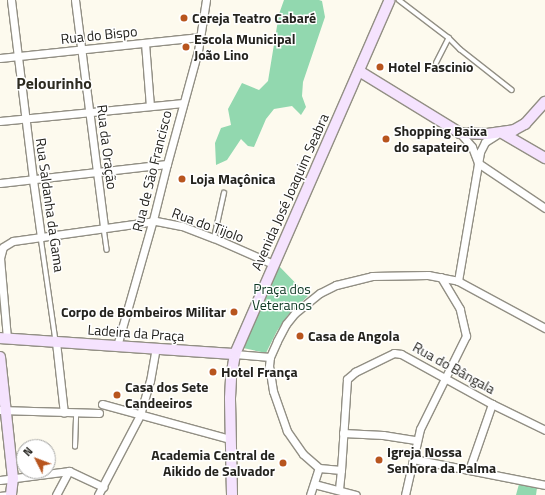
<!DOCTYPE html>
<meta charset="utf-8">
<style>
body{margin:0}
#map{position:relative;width:545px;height:495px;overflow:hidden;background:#fdfaee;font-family:"Titillium Web",sans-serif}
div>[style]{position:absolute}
.green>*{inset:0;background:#92d8af}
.roads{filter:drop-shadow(1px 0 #928f84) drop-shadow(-1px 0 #928f84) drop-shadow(0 1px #928f84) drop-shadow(0 -1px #928f84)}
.lane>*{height:3.5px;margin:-1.75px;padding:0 1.75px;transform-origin:1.75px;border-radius:1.75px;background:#fff}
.street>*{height:7px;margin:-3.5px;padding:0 3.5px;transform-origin:3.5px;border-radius:3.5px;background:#fff}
.secondary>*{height:10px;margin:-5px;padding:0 5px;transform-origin:5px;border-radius:5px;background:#f5e3fe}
.dots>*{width:11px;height:11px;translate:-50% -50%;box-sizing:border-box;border:2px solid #fff;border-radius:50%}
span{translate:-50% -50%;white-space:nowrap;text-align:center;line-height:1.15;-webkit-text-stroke:3px #fff;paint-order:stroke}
.poi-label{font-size:14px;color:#24231e;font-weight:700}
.left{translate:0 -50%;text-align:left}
.right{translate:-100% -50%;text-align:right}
.street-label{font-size:14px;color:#24231e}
.park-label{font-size:14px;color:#0e3823}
.quarter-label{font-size:16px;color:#2d2b21;font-weight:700}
.north{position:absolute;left:16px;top:439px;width:40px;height:40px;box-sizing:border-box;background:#fff;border:1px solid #a7a7a5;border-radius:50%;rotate:312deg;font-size:11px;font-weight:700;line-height:16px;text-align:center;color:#24231e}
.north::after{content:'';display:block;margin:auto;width:14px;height:18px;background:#b8551e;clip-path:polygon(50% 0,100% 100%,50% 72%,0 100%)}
</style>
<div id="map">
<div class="green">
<i style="clip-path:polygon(284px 0,319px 0,322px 1px,325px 17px,303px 82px,302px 96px,306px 107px,301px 115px,292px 106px,274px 109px,266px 119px,254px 147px,248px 146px,241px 139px,227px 160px,216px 165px,215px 143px,221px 128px,231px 125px,228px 109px,242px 83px,259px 90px,268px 81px,279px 14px)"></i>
<i style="clip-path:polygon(278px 265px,308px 296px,288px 315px,277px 331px,266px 353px,243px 348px)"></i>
<i style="clip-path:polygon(519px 484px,537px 488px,536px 495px,516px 495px)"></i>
</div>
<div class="roads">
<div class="lane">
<i style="left:399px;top:0;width:63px;rotate:37.2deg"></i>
<i style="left:449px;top:38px;width:16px;rotate:45deg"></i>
<i style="left:460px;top:49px;width:66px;rotate:38.3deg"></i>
<i style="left:436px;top:63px;width:28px;rotate:-63deg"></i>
<i style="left:104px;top:228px;width:22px;rotate:82deg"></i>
<i style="left:41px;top:237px;width:105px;rotate:81.8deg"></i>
<i style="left:214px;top:238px;width:46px;rotate:-77.5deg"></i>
<i style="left:75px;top:447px;width:34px;rotate:-88deg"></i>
<i style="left:0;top:495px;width:9px;rotate:-6deg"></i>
</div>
<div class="street">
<i style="left:11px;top:0;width:181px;rotate:83deg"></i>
<i style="left:33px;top:180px;width:58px;rotate:82deg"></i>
<i style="left:75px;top:0;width:229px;rotate:82.7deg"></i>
<i style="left:145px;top:43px;width:63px;rotate:85.5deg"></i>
<i style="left:0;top:58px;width:201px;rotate:-6deg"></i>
<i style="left:0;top:121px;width:184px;rotate:-5.6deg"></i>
<i style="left:460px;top:133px;width:18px;rotate:49deg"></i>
<i style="left:472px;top:147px;width:17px;rotate:69deg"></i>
<i style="left:478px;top:163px;width:81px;rotate:33.9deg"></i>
<i style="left:0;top:183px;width:168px;rotate:-6.5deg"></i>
<i style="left:458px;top:281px;width:131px;rotate:-80.3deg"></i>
<i style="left:480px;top:152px;width:11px;rotate:-63deg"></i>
<i style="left:485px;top:142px;width:13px;rotate:-32deg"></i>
<i style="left:7px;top:338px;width:80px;rotate:-95deg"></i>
<i style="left:0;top:258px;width:11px;rotate:-75deg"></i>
<i style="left:3px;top:247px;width:12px;rotate:-31deg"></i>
<i style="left:13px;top:241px;width:144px;rotate:-8deg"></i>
<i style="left:156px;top:221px;width:26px;rotate:11deg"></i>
<i style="left:182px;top:226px;width:34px;rotate:21deg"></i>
<i style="left:214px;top:238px;width:64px;rotate:23.8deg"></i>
<i style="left:56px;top:342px;width:71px;rotate:83.6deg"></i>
<i style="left:117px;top:346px;width:131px;rotate:-74.1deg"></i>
<i style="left:153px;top:220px;width:58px;rotate:-76deg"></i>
<i style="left:167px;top:164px;width:117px;rotate:-74.7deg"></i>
<i style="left:198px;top:51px;width:52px;rotate:-81.1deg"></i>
<i style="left:235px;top:354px;width:35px;rotate:5deg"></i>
<i style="left:102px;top:404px;width:133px;rotate:15.3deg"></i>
<i style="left:0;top:410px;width:99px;rotate:1.7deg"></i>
<i style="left:343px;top:433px;width:40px;rotate:2.9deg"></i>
<i style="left:383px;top:435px;width:33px;rotate:9deg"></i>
<i style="left:413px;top:459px;width:135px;rotate:11.1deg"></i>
<i style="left:319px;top:468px;width:21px;rotate:-139deg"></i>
<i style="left:303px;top:454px;width:28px;rotate:-125deg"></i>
<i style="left:287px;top:431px;width:42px;rotate:-109.3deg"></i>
<i style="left:273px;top:391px;width:25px;rotate:-99deg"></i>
<i style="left:269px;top:366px;width:9px;rotate:-84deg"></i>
<i style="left:270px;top:357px;width:17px;rotate:-66deg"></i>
<i style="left:277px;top:341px;width:19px;rotate:-62deg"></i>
<i style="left:286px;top:324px;width:14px;rotate:-51deg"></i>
<i style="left:295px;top:313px;width:32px;rotate:-39deg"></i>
<i style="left:320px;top:293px;width:18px;rotate:-27deg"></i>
<i style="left:336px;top:285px;width:37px;rotate:-14deg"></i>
<i style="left:372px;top:276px;width:56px;rotate:-1deg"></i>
<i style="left:428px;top:275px;width:31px;rotate:11deg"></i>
<i style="left:458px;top:281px;width:99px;rotate:28.4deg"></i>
<i style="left:319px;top:468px;width:22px;rotate:5deg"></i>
<i style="left:341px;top:470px;width:20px;rotate:96deg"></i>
<i style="left:341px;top:470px;width:91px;rotate:-86.2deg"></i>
<i style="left:347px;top:379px;width:11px;rotate:-41deg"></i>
<i style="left:355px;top:372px;width:43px;rotate:-26deg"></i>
<i style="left:394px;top:353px;width:7px;rotate:8deg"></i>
<i style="left:401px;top:354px;width:104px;rotate:28.8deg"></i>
<i style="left:492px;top:404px;width:59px;rotate:26.1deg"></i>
<i style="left:469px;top:470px;width:70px;rotate:-70.8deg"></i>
<i style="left:0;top:480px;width:70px;rotate:-7.4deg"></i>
<i style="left:69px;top:471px;width:38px;rotate:25deg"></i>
<i style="left:314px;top:484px;width:43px;rotate:14.7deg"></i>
<i style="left:56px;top:495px;width:27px;rotate:-62deg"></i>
<i style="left:98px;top:495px;width:90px;rotate:-62.3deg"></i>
<i style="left:140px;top:415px;width:35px;rotate:-74deg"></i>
<i style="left:150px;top:381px;width:34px;rotate:-80deg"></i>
<i style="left:310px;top:495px;width:28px;rotate:-72deg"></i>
<i style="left:405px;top:495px;width:68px;rotate:-77.2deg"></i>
<i style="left:420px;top:429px;width:104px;rotate:-63.7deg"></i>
<i style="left:466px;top:336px;width:28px;rotate:-103deg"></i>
<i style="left:460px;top:309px;width:37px;rotate:-121deg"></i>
</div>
<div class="secondary">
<i style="left:359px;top:71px;width:119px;rotate:31.5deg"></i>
<i style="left:460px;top:133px;width:27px;rotate:2deg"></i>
<i style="left:487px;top:134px;width:27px;rotate:-8deg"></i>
<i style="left:514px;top:130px;width:13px;rotate:-29deg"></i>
<i style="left:525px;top:124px;width:30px;rotate:-48deg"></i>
<i style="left:502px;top:133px;width:50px;rotate:30.2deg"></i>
<i style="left:0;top:338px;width:236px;rotate:3.9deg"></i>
<i style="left:0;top:357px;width:122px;rotate:83.9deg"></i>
<i style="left:13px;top:478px;width:17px;rotate:97deg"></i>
<i style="left:232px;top:495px;width:97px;rotate:-91.2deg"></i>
<i style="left:230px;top:398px;width:21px;rotate:-87deg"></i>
<i style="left:231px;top:377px;width:23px;rotate:-80deg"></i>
<i style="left:235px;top:354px;width:386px;rotate:-66.4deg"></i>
</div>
</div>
<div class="dots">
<i style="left:184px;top:18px;background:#b8551e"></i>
<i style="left:186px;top:47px;background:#b8551e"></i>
<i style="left:380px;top:67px;background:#b8551e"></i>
<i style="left:386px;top:139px;background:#b8551e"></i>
<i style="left:182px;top:179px;background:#b8551e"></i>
<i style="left:234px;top:312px;background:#b8551e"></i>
<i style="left:300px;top:336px;background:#b8551e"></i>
<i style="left:213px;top:372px;background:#b8551e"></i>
<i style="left:117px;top:395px;background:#b8551e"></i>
<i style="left:379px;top:460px;background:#b8551e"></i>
<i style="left:283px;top:463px;background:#b8551e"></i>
</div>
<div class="poi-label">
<span class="left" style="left:192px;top:18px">Cereja Teatro Cabaré</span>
<span class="left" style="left:194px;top:47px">Escola Municipal<br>João Lino</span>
<span class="left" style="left:388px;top:67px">Hotel Fascinio</span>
<span class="left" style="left:394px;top:139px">Shopping Baixa<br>do sapateiro</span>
<span class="left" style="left:190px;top:179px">Loja Maçônica</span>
<span class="right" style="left:226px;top:312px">Corpo de Bombeiros Militar</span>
<span class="left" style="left:308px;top:336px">Casa de Angola</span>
<span class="left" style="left:221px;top:372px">Hotel França</span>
<span class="left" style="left:125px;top:395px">Casa dos Sete<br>Candeeiros</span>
<span class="left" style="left:387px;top:460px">Igreja Nossa<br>Senhora da Palma</span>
<span class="right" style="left:275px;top:463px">Academia Central de<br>Aikido de Salvador</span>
</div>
<div class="street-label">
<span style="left:99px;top:35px;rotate:-6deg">Rua do Bispo</span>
<span style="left:107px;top:147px;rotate:83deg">Rua da Oração</span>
<span style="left:152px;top:171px;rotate:-76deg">Rua de São Francisco</span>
<span style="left:290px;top:192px;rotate:-66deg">Avenida José Joaquim Seabra</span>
<span style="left:50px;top:205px;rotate:82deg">Rua Saldanha da Gama</span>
<span style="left:208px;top:225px;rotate:20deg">Rua do Tijolo</span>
<span style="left:136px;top:333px;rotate:4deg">Ladeira da Praça</span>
<span style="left:454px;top:368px;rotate:29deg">Rua do Bângala</span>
</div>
<div class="park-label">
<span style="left:282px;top:297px">Praça dos<br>Veteranos</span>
</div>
<div class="quarter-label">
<span style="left:54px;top:83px">Pelourinho</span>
</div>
<div class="north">N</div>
</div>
